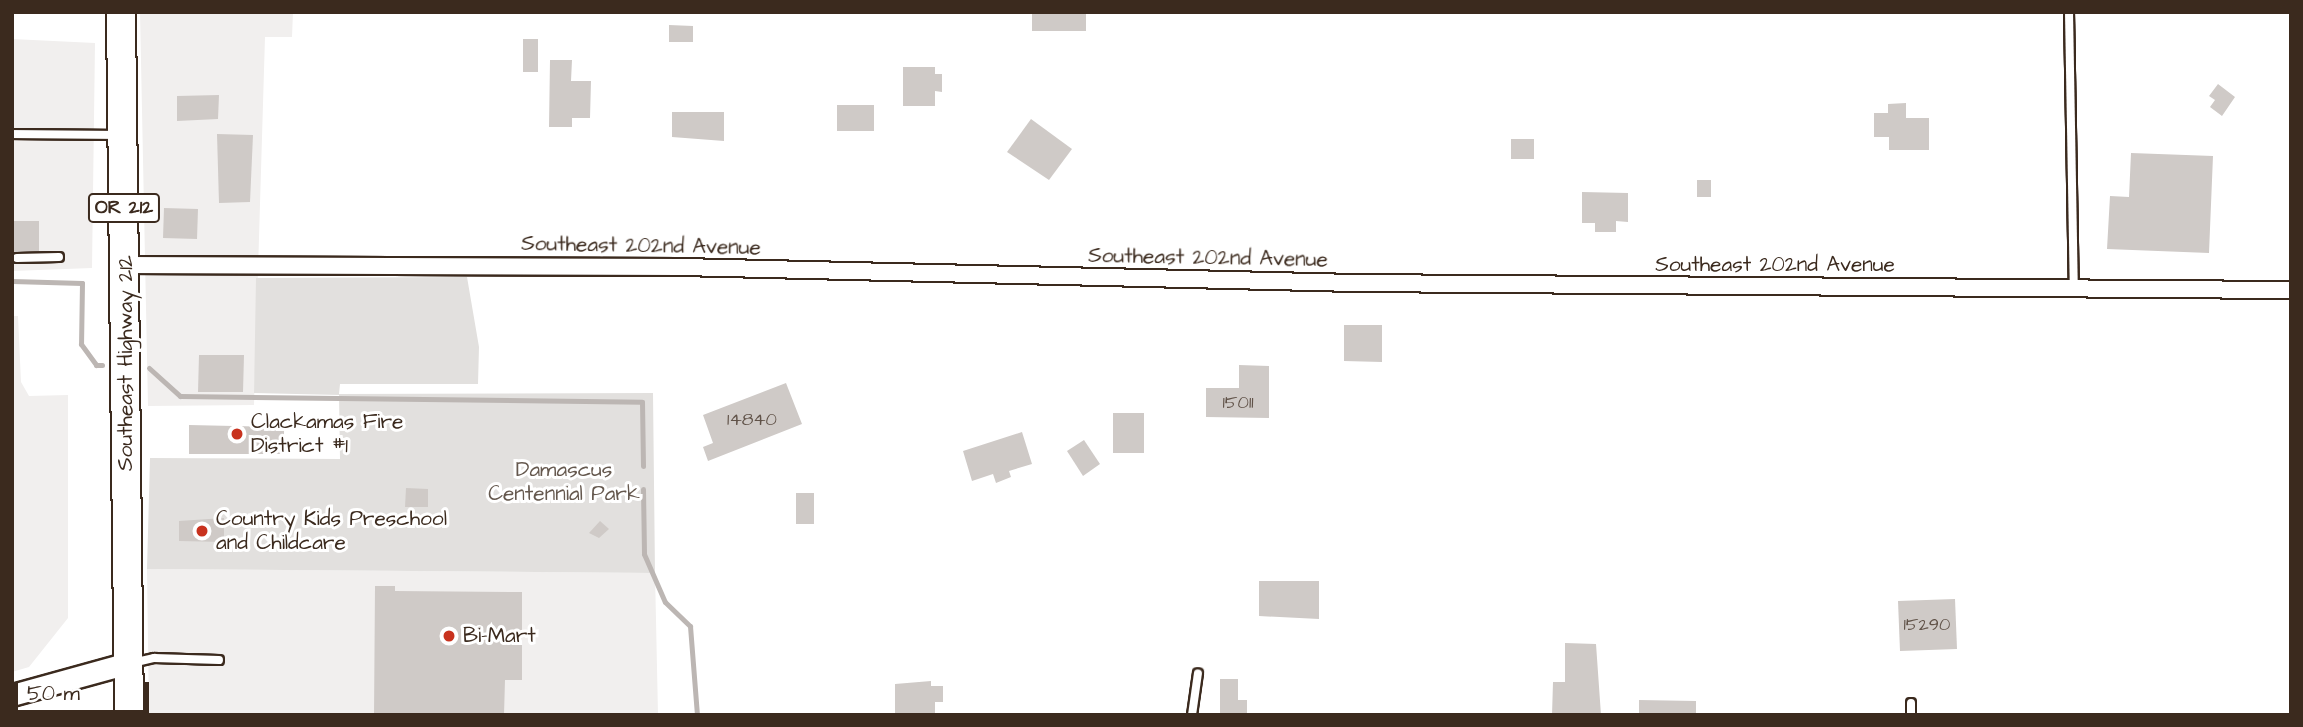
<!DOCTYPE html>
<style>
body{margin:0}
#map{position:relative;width:2303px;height:727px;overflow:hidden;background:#fff;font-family:"Architects Daughter",sans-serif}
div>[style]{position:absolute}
.built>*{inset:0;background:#f1efee}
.green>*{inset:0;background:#e2e0de}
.stream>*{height:5px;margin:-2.5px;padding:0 2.5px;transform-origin:2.5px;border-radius:2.5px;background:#bcb6b3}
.building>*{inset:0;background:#cfcac7}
.roads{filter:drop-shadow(2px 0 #3b2a1e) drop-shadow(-2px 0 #3b2a1e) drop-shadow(0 2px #3b2a1e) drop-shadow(0 -2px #3b2a1e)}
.lane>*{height:8px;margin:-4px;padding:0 4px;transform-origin:4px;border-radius:4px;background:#fff}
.street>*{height:16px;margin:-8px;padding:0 8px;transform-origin:8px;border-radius:8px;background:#fff}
.secondary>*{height:21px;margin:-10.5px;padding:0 10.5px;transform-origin:10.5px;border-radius:10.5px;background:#fff}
.highway>*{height:28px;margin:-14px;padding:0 14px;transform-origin:14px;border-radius:14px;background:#fff}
.dots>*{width:19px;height:19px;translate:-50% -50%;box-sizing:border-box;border:4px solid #fff;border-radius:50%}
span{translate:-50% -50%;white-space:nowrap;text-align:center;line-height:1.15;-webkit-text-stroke:6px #fff;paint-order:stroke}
.number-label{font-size:18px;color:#605248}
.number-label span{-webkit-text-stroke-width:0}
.shield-label span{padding:2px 5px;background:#fff;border:2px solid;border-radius:5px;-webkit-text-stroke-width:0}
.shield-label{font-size:19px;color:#3b2a1e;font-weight:700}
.street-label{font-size:21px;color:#3b2a1e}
.poi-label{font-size:21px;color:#3b2a1e}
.left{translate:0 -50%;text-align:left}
.park-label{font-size:21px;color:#65584e}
.frame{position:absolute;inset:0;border:14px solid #3b2a1e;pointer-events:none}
.scale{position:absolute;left:14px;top:682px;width:135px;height:32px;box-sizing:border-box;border:4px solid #3b2a1e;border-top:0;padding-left:9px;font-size:21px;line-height:24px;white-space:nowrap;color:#3b2a1e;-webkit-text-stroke:5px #fff;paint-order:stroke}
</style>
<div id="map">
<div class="built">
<i style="clip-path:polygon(140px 12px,293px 12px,292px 37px,265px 37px,254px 405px,148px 406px)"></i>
<i style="clip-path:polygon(12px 39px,95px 43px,92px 268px,12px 271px)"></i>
<i style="clip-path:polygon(12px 316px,18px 316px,21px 382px,29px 396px,68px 395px,68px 618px,29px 667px,12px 672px)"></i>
<i style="clip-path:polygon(147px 569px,655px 573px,658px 715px,149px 715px)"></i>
</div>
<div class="green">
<i style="clip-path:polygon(467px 277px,479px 347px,478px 384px,340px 384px,339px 394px,653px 393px,655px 573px,147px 569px,150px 458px,340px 459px,339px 395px,254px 393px,256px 278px)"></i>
</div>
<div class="stream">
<i style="left:12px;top:281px;width:70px;rotate:1.6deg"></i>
<i style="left:82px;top:283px;width:61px;rotate:90.9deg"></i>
<i style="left:81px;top:344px;width:26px;rotate:54deg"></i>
<i style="left:96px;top:365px;width:6px"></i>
<i style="left:149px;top:368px;width:42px;rotate:42.1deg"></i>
<i style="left:180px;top:396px;width:462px;rotate:0.7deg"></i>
<i style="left:642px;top:402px;width:64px;rotate:89.1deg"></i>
<i style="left:643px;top:489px;width:65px;rotate:89.1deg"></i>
<i style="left:644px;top:554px;width:52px;rotate:66.4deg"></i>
<i style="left:665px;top:602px;width:35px;rotate:44deg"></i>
<i style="left:690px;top:626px;width:89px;rotate:85.5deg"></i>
</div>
<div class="building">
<i style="clip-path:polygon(1032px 12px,1086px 12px,1086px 31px,1032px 31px)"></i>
<i style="clip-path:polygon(669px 25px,693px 26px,693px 42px,669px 42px)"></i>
<i style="clip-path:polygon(523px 39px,538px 39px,538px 72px,523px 72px)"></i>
<i style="clip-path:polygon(550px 60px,572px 60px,571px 81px,591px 81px,590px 118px,572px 118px,572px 127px,549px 127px)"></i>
<i style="clip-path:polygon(903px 67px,935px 67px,935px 74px,942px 74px,942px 92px,935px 91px,935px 106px,903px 106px)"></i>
<i style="clip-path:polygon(2218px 84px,2235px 97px,2222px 116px,2210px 107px,2215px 100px,2209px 96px)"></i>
<i style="clip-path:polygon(219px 95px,218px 119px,177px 121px,177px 96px)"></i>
<i style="clip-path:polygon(1906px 103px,1906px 118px,1929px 118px,1929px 150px,1889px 150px,1889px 137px,1874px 137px,1874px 113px,1888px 113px,1888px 104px)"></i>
<i style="clip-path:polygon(837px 105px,874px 105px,874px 131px,837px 131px)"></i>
<i style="clip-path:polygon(672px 112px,724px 112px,724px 141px,672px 137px)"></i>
<i style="clip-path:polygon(1031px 119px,1072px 149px,1049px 180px,1007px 152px)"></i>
<i style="clip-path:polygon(217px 134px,253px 135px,250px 202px,219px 203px)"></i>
<i style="clip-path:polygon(1511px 139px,1534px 139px,1534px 159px,1511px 159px)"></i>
<i style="clip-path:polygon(2131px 153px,2213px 156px,2209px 253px,2107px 249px,2110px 196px,2129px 197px)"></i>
<i style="clip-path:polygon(1697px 180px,1711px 180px,1711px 197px,1697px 197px)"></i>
<i style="clip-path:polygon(1582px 192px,1628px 193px,1628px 222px,1616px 221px,1616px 232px,1595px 232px,1595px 223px,1582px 223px)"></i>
<i style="clip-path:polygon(164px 208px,198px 209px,197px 239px,163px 238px)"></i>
<i style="clip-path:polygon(12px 221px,39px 221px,39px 251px,12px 254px)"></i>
<i style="clip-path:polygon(1344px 325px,1382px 325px,1382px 362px,1344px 361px)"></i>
<i style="clip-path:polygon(199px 355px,244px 355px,243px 392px,198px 392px)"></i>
<i style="clip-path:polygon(1239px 365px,1269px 366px,1269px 418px,1206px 417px,1206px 388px,1239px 388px)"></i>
<i style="clip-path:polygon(786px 383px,802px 424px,708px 461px,703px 447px,713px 443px,703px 415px)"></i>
<i style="clip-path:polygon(1113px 413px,1144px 413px,1144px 453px,1113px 453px)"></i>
<i style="clip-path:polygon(189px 425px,284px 427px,284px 454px,189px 454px)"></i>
<i style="clip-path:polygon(1022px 432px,1032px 464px,1009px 471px,1011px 477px,996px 483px,993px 474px,972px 481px,963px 451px)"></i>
<i style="clip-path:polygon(1084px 440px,1100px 464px,1083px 476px,1067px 451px)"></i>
<i style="clip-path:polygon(406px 488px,428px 489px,428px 507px,405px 507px)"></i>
<i style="clip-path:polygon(796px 493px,814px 493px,814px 524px,796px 524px)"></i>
<i style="clip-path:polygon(224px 518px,224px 542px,179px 541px,179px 521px)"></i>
<i style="clip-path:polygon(600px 521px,609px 529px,599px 538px,589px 533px)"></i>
<i style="clip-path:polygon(1259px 581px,1319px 581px,1319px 619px,1259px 616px)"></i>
<i style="clip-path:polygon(375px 586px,395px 586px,395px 591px,522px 592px,522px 680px,505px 680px,504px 715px,374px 715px)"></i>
<i style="clip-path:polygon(1955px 599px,1957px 649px,1900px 651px,1898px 601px)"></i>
<i style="clip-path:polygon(1565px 643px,1596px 644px,1601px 715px,1552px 715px,1553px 682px,1565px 682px)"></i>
<i style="clip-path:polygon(1220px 679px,1238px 679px,1238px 700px,1247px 700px,1247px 715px,1220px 715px)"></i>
<i style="clip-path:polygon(931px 681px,931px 686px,943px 686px,943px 702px,935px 702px,935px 715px,895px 715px,895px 684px)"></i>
<i style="clip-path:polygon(1639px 700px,1696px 701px,1696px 715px,1639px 715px)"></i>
</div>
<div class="roads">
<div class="lane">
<i style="left:2069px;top:12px;width:276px;rotate:89deg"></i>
<i style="left:12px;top:134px;width:106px;rotate:0.5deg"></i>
<i style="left:17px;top:258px;width:42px;rotate:-1.4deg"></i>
<i style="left:132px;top:663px;width:23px;rotate:-13deg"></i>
<i style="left:154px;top:658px;width:65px;rotate:1.8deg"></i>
<i style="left:1911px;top:703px;width:12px;rotate:90deg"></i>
<i style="left:1192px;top:715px;width:42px;rotate:-81.9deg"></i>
</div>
<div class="street">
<i style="left:125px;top:265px;width:556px;rotate:0.21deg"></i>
<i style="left:681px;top:267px;width:673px;rotate:1.36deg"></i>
<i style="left:1354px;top:283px;width:937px;rotate:0.43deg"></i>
</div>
<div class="secondary">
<i style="left:12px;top:695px;width:120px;rotate:-15.4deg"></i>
</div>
<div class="highway">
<i style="left:121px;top:12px;width:703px;rotate:89.35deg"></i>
</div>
</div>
<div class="dots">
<i style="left:237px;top:434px;background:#c8321e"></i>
<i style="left:202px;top:531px;background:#c8321e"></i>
<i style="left:449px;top:636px;background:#c8321e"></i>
</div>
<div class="number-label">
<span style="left:1238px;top:403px">15011</span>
<span style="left:752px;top:420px">14840</span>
<span style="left:1927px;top:625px">15290</span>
</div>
<div class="shield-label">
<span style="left:124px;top:208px">OR 212</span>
</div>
<div class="street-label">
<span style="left:641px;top:246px;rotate:1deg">Southeast 202nd Avenue</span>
<span style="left:1208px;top:258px;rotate:1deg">Southeast 202nd Avenue</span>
<span style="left:1775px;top:265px">Southeast 202nd Avenue</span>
<span style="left:126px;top:363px;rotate:-90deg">Southeast Highway 212</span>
</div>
<div class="poi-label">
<span class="left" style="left:251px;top:434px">Clackamas Fire<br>District #1</span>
<span class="left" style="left:216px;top:531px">Country Kids Preschool<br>and Childcare</span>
<span class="left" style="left:463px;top:636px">Bi-Mart</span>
</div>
<div class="park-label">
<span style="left:564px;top:482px">Damascus<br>Centennial Park</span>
</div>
<div class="frame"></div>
<div class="scale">50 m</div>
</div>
